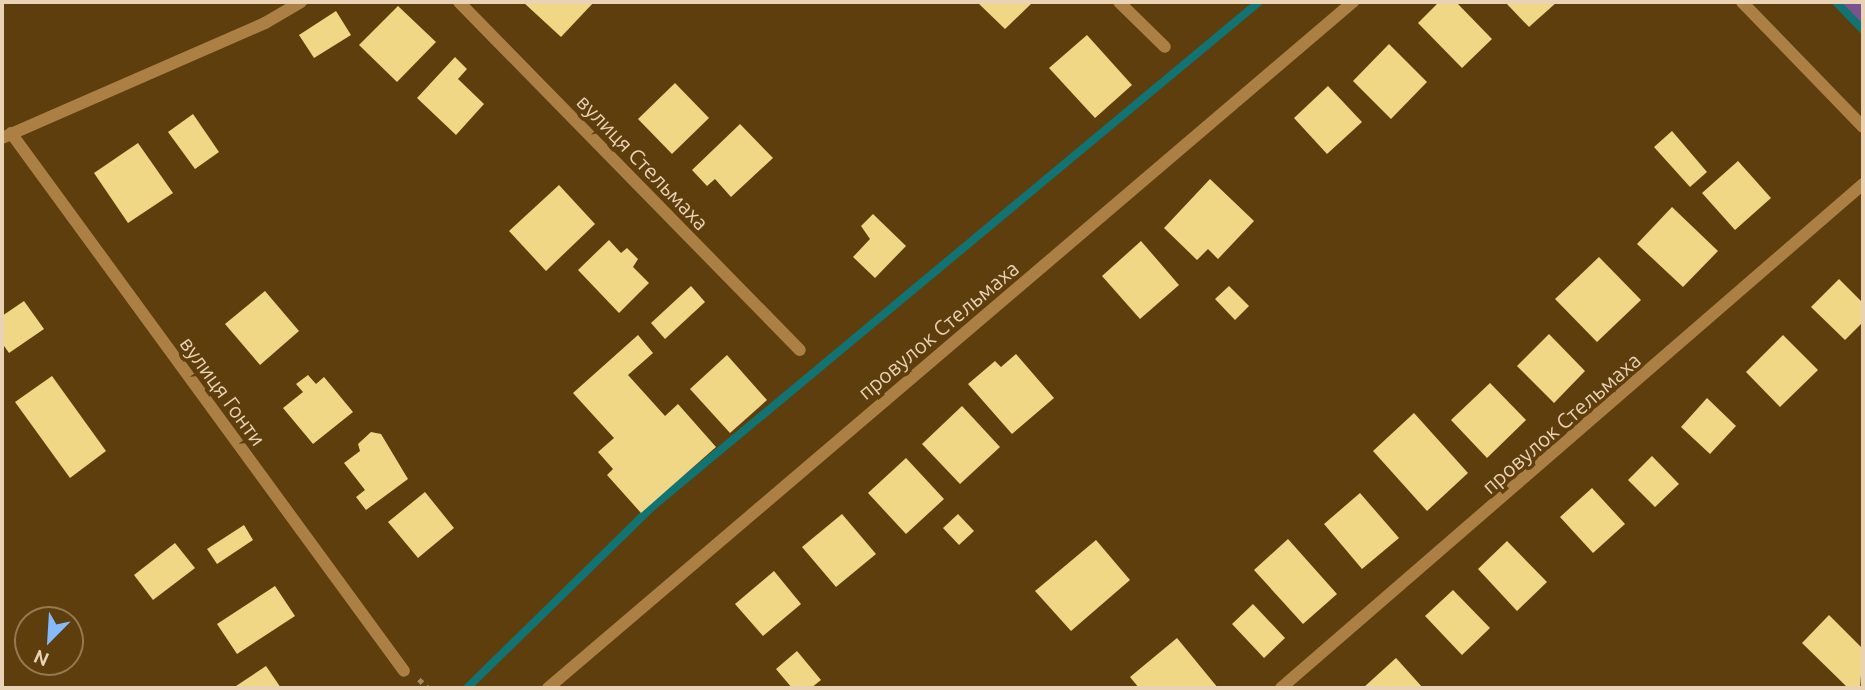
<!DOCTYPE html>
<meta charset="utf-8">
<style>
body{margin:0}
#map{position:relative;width:1865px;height:690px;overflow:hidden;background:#5e3e0d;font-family:Ubuntu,sans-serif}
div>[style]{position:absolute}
.green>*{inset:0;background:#7a528f}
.stream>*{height:8px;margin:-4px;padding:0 4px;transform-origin:4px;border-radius:4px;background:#117473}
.building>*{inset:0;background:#efd786}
.path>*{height:4.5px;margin-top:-2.25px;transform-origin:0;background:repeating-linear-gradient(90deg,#a38760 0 5px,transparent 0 10px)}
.minor>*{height:12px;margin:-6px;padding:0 6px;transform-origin:6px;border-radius:6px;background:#ac8044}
span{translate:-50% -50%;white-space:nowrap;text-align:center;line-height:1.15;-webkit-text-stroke:7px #5e3e0d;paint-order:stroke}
.street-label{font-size:21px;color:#ead2b5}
.frame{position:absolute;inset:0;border:4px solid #ead2b5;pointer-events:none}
.north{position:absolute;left:14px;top:606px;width:70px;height:70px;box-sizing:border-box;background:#5e3e0d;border:2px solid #967950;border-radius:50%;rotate:204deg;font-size:19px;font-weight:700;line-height:28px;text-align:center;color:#ead2b5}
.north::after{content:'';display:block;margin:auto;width:24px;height:32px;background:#85bbfb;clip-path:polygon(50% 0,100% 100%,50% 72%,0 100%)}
</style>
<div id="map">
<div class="green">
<i style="clip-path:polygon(1836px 2px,1863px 2px,1863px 30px)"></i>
</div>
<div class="stream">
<i style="left:1836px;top:2px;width:39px;rotate:46deg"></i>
<i style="left:467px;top:688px;width:259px;rotate:-44.4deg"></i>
<i style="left:652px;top:507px;width:790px;rotate:-39.76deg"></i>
</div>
<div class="building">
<i style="clip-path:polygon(523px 2px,594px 2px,561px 37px)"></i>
<i style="clip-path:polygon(977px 2px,1033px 2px,1005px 29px)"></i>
<i style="clip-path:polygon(1439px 2px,1456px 2px,1492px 39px,1462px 68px,1418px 23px)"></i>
<i style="clip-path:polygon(1505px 2px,1557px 2px,1529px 27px)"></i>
<i style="clip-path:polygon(398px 6px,436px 42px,397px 82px,359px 45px)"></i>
<i style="clip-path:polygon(336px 11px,351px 35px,314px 58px,299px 35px)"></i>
<i style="clip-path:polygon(1087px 35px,1132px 85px,1095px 118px,1049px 68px)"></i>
<i style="clip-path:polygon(1389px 44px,1427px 82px,1391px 119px,1353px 81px)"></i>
<i style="clip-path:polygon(455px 57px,467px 69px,458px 79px,484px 104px,456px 135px,417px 98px)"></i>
<i style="clip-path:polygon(675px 83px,709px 118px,672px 154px,638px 119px)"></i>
<i style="clip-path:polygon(1328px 86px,1362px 122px,1327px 154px,1294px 118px)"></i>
<i style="clip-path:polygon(193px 114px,219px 152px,195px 169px,168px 132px)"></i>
<i style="clip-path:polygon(740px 124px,773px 158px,731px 197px,715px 179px,707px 186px,692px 170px)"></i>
<i style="clip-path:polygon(1672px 131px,1707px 172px,1690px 187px,1654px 147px)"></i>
<i style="clip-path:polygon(138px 143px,173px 193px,128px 223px,94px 173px)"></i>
<i style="clip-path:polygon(1738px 161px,1771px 198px,1735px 230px,1702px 193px)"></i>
<i style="clip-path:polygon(1210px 179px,1254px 221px,1218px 259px,1208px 249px,1197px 260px,1164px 228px)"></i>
<i style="clip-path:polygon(559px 185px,595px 224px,546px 271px,509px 231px)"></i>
<i style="clip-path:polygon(1672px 207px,1718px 251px,1683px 287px,1637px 244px)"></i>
<i style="clip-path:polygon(873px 214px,906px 246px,875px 278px,853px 257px,870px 239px,861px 226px)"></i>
<i style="clip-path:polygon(609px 240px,621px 253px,627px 248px,638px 259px,633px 267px,649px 283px,619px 313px,578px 270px)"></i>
<i style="clip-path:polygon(1141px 241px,1179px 285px,1140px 319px,1102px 276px)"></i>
<i style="clip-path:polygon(1599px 257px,1641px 300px,1597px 342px,1555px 299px)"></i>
<i style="clip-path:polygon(1839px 279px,1863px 303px,1863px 322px,1845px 340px,1811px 307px)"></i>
<i style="clip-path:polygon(691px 286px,705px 302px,665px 339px,651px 323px)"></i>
<i style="clip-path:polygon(1229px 286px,1249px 306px,1235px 320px,1215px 299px)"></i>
<i style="clip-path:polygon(265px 291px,299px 331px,260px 365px,225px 324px)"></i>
<i style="clip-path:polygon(24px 301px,44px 329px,9px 353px,2px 343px,2px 316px)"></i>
<i style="clip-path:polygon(1549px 334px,1585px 371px,1554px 403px,1517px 366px)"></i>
<i style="clip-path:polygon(638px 335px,653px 353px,628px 375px,665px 416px,678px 404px,716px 447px,641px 513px,607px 475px,613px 469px,598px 452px,614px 438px,573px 393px)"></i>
<i style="clip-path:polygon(1783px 335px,1818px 370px,1780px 407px,1746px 372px)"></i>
<i style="clip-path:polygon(1016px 354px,1054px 398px,1012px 434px,968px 384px,995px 361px,1001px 367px)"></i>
<i style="clip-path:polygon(727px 355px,767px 400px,730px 433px,690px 389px)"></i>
<i style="clip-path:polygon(308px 375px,316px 384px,324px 377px,353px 412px,313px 444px,283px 408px,303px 392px,296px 384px)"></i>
<i style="clip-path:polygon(52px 376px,106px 451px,70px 478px,15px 402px)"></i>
<i style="clip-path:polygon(1490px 383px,1526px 420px,1487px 458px,1451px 420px)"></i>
<i style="clip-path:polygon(1707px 398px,1736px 426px,1710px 454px,1681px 427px)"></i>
<i style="clip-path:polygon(962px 406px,1000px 447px,960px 484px,922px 444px)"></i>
<i style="clip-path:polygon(1414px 413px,1468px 473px,1427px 511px,1373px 451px)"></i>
<i style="clip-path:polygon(371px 432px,381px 434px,408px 479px,366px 510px,356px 497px,365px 490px,344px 463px,360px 451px,358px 444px)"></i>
<i style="clip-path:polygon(1652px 456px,1679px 484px,1655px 507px,1628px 480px)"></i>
<i style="clip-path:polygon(906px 458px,944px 499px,906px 534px,868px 493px)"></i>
<i style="clip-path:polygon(1592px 488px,1625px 524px,1593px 553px,1560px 517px)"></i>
<i style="clip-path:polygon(425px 492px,454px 528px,418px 558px,388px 522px)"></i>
<i style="clip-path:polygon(1360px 493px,1399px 538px,1362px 569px,1324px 524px)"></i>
<i style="clip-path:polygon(842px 514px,876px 554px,836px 587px,802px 547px)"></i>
<i style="clip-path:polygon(958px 514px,974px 531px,959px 545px,943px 528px)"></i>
<i style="clip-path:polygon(244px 525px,253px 540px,217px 564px,207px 549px)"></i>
<i style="clip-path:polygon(1288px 539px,1337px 594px,1303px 624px,1254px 570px)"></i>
<i style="clip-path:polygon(1096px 540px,1130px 580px,1071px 631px,1035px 591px)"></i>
<i style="clip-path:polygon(1507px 541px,1547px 582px,1517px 611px,1478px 569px)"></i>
<i style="clip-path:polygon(175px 543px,195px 568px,153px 600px,134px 575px)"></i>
<i style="clip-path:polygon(774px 571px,801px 604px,763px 636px,735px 604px)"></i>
<i style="clip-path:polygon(275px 586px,295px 616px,237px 654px,217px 624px)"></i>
<i style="clip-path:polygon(1453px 590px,1490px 628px,1462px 655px,1425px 616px)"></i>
<i style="clip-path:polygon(1253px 604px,1285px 638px,1264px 658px,1232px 624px)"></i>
<i style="clip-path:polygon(1829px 615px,1863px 649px,1860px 688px,1848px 688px,1802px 643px)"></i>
<i style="clip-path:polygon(1177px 638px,1218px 688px,1139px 688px,1130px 677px)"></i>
<i style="clip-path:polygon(797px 651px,821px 680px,811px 688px,792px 688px,776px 669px)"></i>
<i style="clip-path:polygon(1396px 658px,1423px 688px,1363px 688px)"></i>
<i style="clip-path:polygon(266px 666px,281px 688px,233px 688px)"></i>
</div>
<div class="path">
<i style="left:419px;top:679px;width:13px;rotate:45deg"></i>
</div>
<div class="minor">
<i style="left:459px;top:2px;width:487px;rotate:45.6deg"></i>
<i style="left:1119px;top:2px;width:64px;rotate:44.4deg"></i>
<i style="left:1742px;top:2px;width:174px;rotate:45.9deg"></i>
<i style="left:11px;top:133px;width:666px;rotate:53.85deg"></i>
<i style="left:2px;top:138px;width:287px;rotate:-23.6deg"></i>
<i style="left:265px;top:23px;width:42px;rotate:-30.3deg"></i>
<i style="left:548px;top:688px;width:1058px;rotate:-40.44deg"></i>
<i style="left:1281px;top:688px;width:770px;rotate:-40.89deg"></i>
</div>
<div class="street-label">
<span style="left:643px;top:162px;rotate:46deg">вулиця Стельмаха</span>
<span style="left:938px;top:330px;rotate:-40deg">провулок Стельмаха</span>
<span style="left:223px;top:391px;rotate:54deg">вулиця Гонти</span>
<span style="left:1561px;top:423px;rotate:-41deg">провулок Стельмаха</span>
</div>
<div class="frame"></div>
<div class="north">N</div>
</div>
